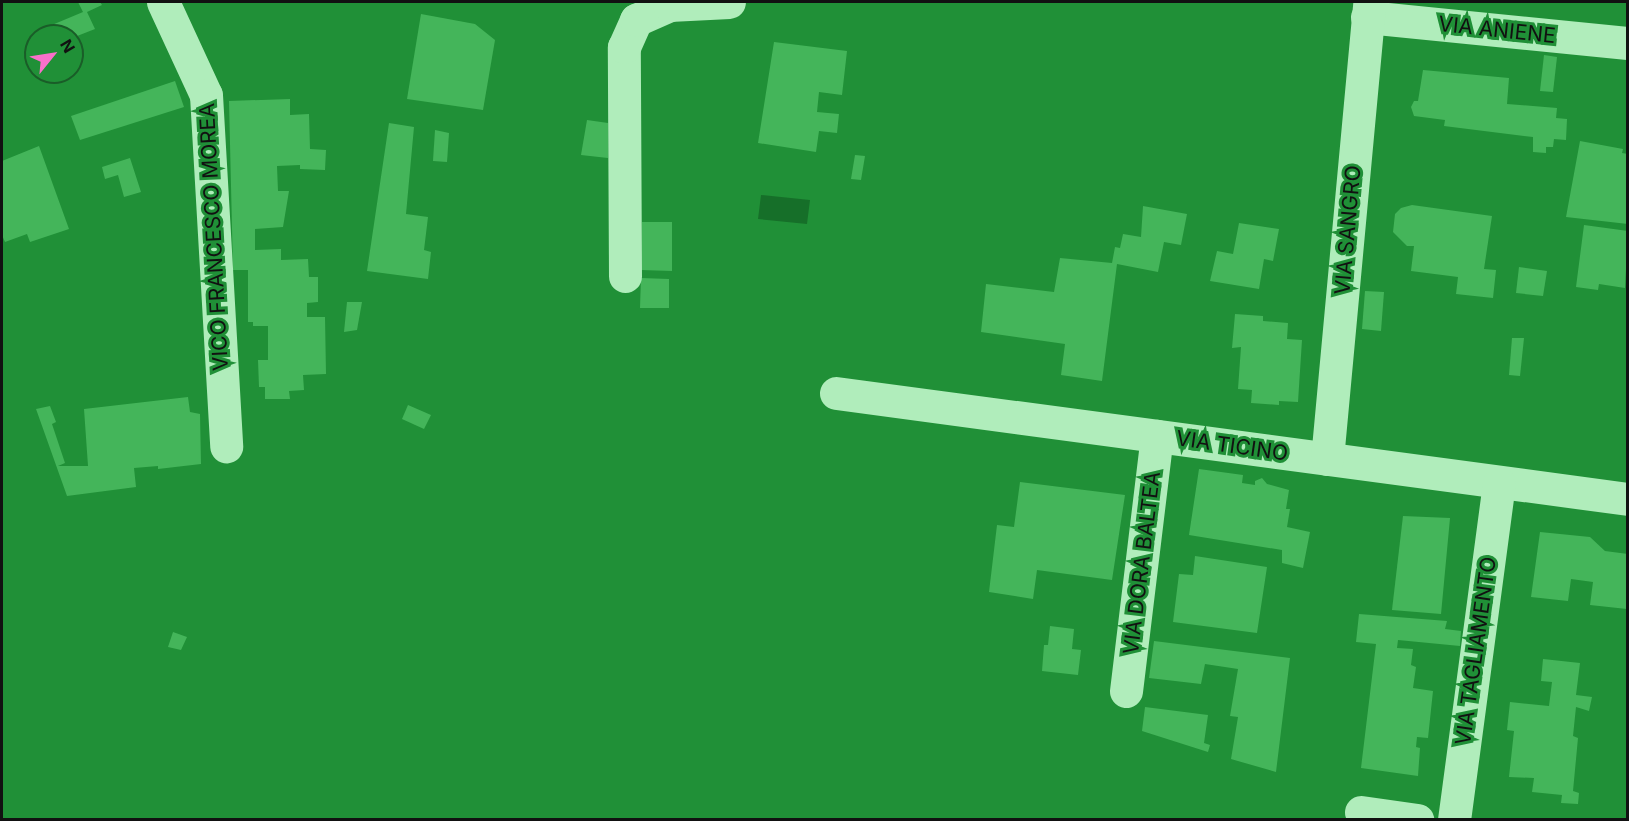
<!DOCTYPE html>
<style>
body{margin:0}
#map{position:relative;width:1629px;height:821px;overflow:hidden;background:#209037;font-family:Inter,sans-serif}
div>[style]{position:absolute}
.water>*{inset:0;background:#166f29}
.building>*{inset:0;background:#44b55a}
.minor>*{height:33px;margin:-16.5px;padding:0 16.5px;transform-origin:16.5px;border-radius:16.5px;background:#b0edbb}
span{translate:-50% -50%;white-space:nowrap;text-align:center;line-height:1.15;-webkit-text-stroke:6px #209037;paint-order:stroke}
.street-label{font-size:21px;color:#111}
.frame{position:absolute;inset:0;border:3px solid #111;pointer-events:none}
.north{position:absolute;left:24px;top:24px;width:60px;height:60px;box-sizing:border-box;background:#209037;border:2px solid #1a5d28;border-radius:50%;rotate:60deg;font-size:16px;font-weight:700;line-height:24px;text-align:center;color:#111}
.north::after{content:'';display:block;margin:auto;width:21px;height:27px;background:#fa70ca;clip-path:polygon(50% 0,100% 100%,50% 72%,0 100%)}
</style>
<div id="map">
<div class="water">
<i style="clip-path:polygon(761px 195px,810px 200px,807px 224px,758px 219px)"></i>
</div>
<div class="building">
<i style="clip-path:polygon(78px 2px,100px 2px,102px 5px,87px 12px,95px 29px,72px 38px,72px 36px,43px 36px,40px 30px,83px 12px)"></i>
<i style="clip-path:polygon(421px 14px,475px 24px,495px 40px,483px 110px,407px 99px)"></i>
<i style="clip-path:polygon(774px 42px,847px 51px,842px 95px,819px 92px,817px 112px,839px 114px,837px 133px,819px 131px,816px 152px,758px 143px)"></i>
<i style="clip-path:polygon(1544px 55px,1557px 57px,1553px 92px,1540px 91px)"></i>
<i style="clip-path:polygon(1423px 70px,1509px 78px,1507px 104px,1557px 108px,1556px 118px,1567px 119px,1566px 140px,1554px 139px,1553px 147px,1546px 147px,1546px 153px,1533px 152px,1533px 137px,1444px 126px,1445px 120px,1414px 116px,1411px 107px,1414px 101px,1418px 101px)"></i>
<i style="clip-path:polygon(175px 81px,184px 107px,80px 140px,71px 116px)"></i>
<i style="clip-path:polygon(290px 99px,290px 115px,309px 114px,310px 149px,326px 150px,325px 170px,300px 169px,300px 165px,277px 166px,278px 191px,289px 191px,283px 227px,255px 229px,255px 250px,281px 249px,281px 260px,308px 259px,309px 277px,318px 277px,318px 302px,307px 303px,307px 317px,325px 317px,326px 374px,303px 375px,304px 390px,289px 391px,290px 399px,265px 399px,265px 387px,259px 387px,258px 360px,268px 360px,268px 326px,253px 326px,253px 322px,248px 322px,248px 270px,233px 270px,229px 101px)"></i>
<i style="clip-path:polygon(587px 120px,608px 123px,608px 158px,581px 155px)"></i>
<i style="clip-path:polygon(389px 123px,414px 127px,406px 214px,428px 217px,424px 250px,431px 252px,428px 279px,367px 271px)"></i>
<i style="clip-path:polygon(435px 130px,449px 133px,447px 162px,433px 161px)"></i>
<i style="clip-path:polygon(1580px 141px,1623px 149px,1622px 153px,1628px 154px,1628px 224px,1566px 217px)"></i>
<i style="clip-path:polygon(39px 146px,69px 229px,30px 242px,27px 234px,5px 242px,2px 235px,2px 161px)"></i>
<i style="clip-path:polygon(855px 155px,865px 156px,861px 180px,851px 179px)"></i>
<i style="clip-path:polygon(130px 158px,141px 192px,124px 197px,118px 175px,105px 179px,102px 167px)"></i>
<i style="clip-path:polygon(1412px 205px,1492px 216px,1484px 269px,1496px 270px,1493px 298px,1456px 294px,1458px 277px,1411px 271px,1414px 246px,1407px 246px,1393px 232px,1395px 214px,1401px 208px)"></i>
<i style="clip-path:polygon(1143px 206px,1187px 214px,1181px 245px,1164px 242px,1158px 272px,1117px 264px,1102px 381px,1061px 375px,1065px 344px,981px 332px,986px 284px,1054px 292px,1060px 258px,1112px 263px,1115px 247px,1120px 248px,1123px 234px,1141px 237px)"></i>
<i style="clip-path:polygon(642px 222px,672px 222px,672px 271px,641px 270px)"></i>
<i style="clip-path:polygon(1239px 223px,1279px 229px,1273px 261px,1264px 259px,1259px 289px,1210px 281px,1217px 251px,1233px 254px)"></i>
<i style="clip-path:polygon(1584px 225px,1628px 231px,1625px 288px,1599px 284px,1598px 290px,1576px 287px)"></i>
<i style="clip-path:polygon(1519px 267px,1547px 271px,1543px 296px,1516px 293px)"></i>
<i style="clip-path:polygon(641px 278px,669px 279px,669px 308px,640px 308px)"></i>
<i style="clip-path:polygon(1365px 291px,1384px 292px,1381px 331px,1362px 329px)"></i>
<i style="clip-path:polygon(347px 302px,362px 302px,357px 330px,344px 332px)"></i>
<i style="clip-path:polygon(1235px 314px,1263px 316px,1263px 321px,1288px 323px,1287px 339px,1302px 340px,1298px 402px,1279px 401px,1279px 405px,1251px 403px,1252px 390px,1238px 389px,1241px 347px,1232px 348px)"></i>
<i style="clip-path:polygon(1512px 338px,1524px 338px,1520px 376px,1509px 375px)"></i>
<i style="clip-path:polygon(188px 397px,190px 412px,200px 414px,201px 464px,158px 469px,158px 466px,134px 468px,136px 487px,67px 496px,36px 409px,50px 406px,56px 422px,52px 424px,65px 463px,58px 466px,88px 466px,84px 409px)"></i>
<i style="clip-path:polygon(408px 405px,431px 415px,424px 429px,402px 419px)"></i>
<i style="clip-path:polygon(1199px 469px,1243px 475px,1242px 483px,1255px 485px,1255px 481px,1262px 478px,1267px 484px,1289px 490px,1286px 509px,1290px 509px,1287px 527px,1310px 532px,1303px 568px,1282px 563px,1282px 550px,1189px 535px)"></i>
<i style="clip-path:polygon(1020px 482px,1125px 495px,1112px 580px,1037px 570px,1033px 599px,989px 592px,997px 525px,1014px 527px)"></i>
<i style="clip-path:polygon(1403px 516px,1450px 518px,1441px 614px,1392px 610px)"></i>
<i style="clip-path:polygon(1540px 532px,1590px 537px,1605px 551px,1628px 554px,1627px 609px,1590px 605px,1593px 582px,1571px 579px,1568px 601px,1531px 597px)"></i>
<i style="clip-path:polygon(1195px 556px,1267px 567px,1257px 633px,1173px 622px,1179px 574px,1193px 575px)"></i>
<i style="clip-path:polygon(1359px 614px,1447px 621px,1445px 629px,1461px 631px,1460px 646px,1398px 640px,1397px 648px,1413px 649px,1411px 665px,1416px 667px,1413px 688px,1433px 691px,1428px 738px,1417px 737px,1416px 747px,1420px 748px,1418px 776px,1361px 768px,1376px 644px,1356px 642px)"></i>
<i style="clip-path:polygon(1050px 626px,1074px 629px,1072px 649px,1081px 650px,1078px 675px,1042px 671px,1044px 645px,1048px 645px)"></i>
<i style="clip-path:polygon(173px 632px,187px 637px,181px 650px,168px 647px)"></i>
<i style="clip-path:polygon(1154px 641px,1290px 658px,1276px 772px,1231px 759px,1238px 717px,1230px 716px,1238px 669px,1205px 664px,1201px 684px,1149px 678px)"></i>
<i style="clip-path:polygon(1543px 659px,1580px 663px,1576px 695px,1592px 697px,1589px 711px,1576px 707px,1573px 736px,1578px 738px,1573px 791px,1579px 793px,1578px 804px,1561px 803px,1562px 795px,1532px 792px,1534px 778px,1509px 777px,1514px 731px,1507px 730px,1510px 702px,1549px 706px,1552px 682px,1541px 681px)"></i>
<i style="clip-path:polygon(1145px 707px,1208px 715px,1204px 743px,1210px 745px,1208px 752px,1142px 731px)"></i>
</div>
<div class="minor">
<i style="left:163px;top:2px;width:102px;rotate:65.2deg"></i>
<i style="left:206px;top:95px;width:352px;rotate:86.7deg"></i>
<i style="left:1367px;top:17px;width:262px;rotate:5.7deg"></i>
<i style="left:625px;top:276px;width:229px;rotate:-90.3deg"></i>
<i style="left:624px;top:47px;width:30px;rotate:-66deg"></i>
<i style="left:636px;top:20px;width:36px;rotate:-24deg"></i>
<i style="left:669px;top:5px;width:60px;rotate:-2.9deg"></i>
<i style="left:836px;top:393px;width:799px;rotate:7.62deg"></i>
<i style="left:1327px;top:459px;width:459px;rotate:-84.7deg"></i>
<i style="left:1126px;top:691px;width:257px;rotate:-83.1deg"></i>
<i style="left:1361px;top:812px;width:57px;rotate:8.1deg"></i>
<i style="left:1454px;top:820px;width:340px;rotate:-82.4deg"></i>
</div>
<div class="street-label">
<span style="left:1497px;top:30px;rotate:6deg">VIA ANIENE</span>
<span style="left:1348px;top:230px;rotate:-85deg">VIA SANGRO</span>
<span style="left:214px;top:237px;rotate:-93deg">VICO FRANCESCO MOREA</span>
<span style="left:1232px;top:446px;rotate:8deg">VIA TICINO</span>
<span style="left:1142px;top:563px;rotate:-83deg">VIA DORA BALTEA</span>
<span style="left:1476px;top:651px;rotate:-82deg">VIA TAGLIAMENTO</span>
</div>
<div class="frame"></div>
<div class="north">N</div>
</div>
